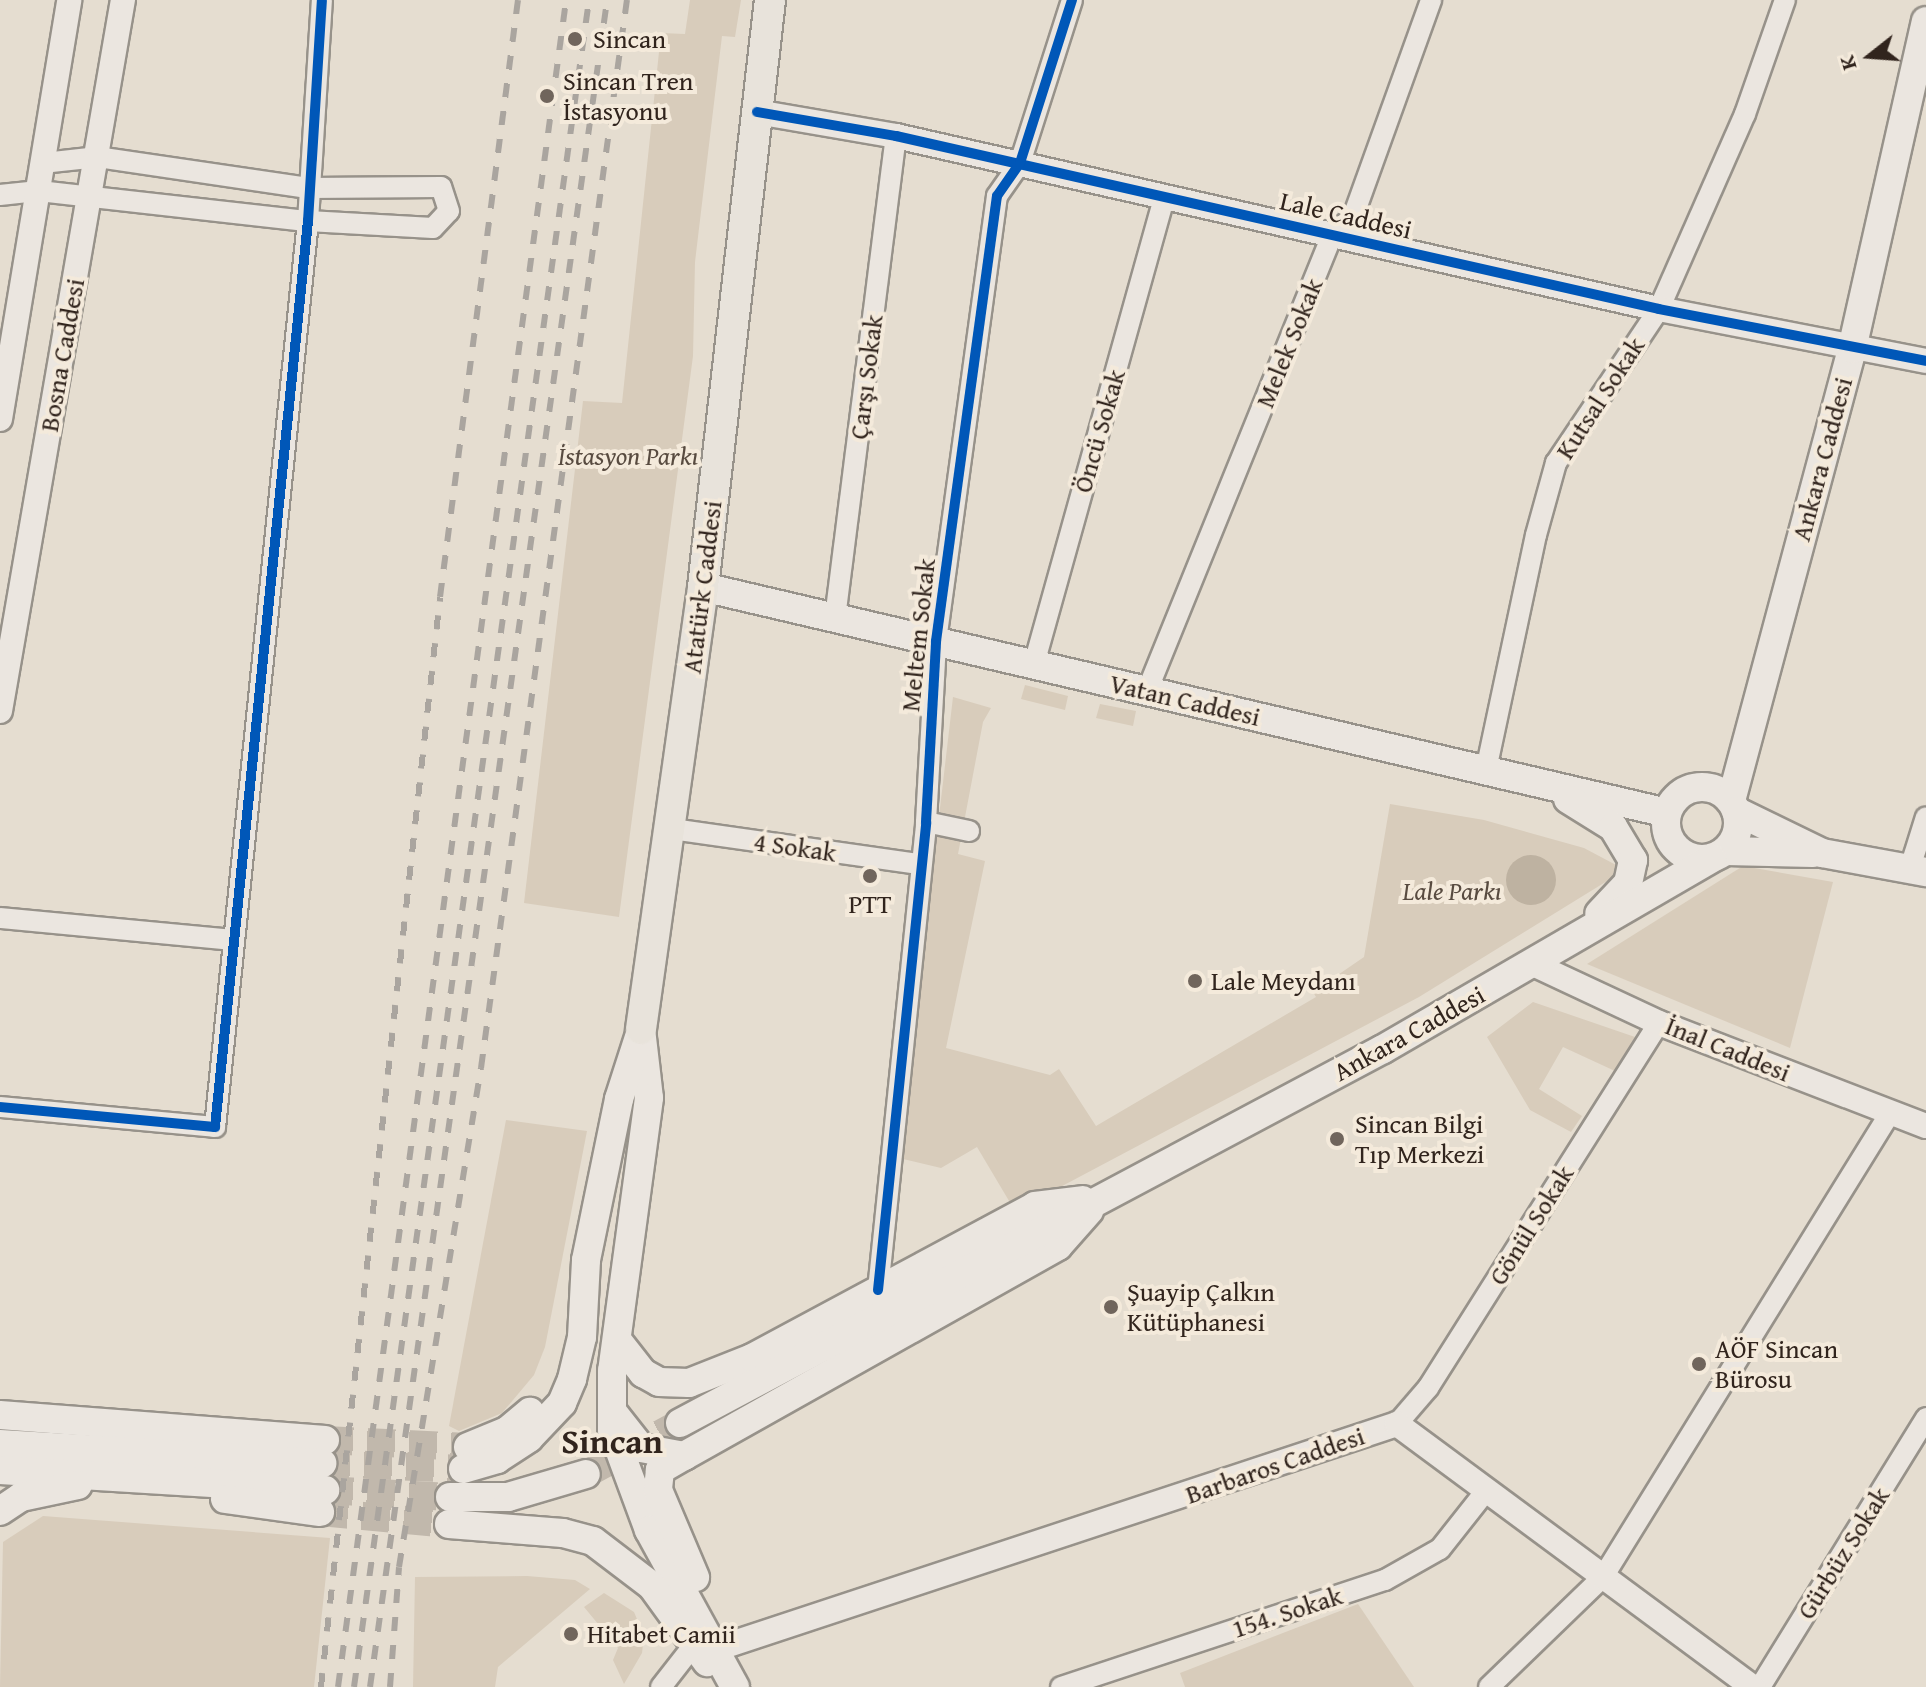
<!DOCTYPE html>
<meta charset="utf-8">
<style>
body{margin:0}
#map{position:relative;width:1926px;height:1687px;overflow:hidden;background:#e5ddd0;font-family:"Gentium Book Plus",serif}
div>[style]{position:absolute}
.green>*{inset:0;background:#d8ccbb}
.water>*{inset:0;background:#beb2a1}
.round{border-radius:50%}
.secondary-tunnel>*{height:28px;margin-top:-14px;transform-origin:0;background:repeating-linear-gradient(90deg,#c1b8ac 0 28px,transparent 0 42px)}
.roads{filter:drop-shadow(2px 0 #97928a) drop-shadow(-2px 0 #97928a) drop-shadow(0 2px #97928a) drop-shadow(0 -2px #97928a)}
.minor>*{height:20px;margin:-10px;padding:0 10px;transform-origin:10px;border-radius:10px;background:#ebe6e0}
.tertiary>*{height:24px;margin:-12px;padding:0 12px;transform-origin:12px;border-radius:12px;background:#ebe6e0}
.secondary>*{height:28px;margin:-14px;padding:0 14px;transform-origin:14px;border-radius:14px;background:#ebe6e0}
.secondary>.ring{margin:-14px;padding:0;box-sizing:content-box;background:none;border:28px solid #ebe6e0;border-radius:50%}
.primary>*{height:30px;margin:-15px;padding:0 15px;transform-origin:15px;border-radius:15px;background:#e8e3db}
.rail>*{height:6px;margin-top:-3px;transform-origin:0;background:repeating-linear-gradient(90deg,#aaa59f 0 14px,transparent 0 28px)}
.cycleway>*{height:10px;margin:-5px;padding:0 5px;transform-origin:5px;border-radius:5px;background:#0057b8}
.dots>*{width:22px;height:22px;translate:-50% -50%;box-sizing:border-box;border:4px solid #f4eadb;border-radius:50%}
span{translate:-50% -50%;white-space:nowrap;text-align:center;line-height:1.15;-webkit-text-stroke:8px #f4eadb;paint-order:stroke}
.poi-label{font-size:26px;color:#31241d}
.left{translate:0 -50%;text-align:left}
.street-label{font-size:26px;color:#31241d}
.park-label{font-size:26px;color:#584b40;font-style:italic}
.district-label{font-size:34px;color:#31241d;font-weight:700}
.north{position:absolute;left:1830px;top:16px;width:80px;height:80px;-webkit-text-stroke:6px #f4eadb;paint-order:stroke;rotate:253deg;font-size:22px;font-weight:700;line-height:32px;text-align:center;color:#31241d}
.north::after{content:'';display:block;margin:auto;width:28px;height:36px;background:#31241d;clip-path:polygon(50% 0,100% 100%,50% 72%,0 100%)}
</style>
<div id="map">
<div class="green">
<i style="clip-path:polygon(690px 0,741px 0,735px 37px,722px 36px,695px 262px,693px 356px,619px 917px,524px 903px,583px 401px,622px 403px,661px 33px,685px 34px)"></i>
<i style="clip-path:polygon(1025px 685px,1068px 696px,1065px 710px,1021px 699px)"></i>
<i style="clip-path:polygon(953px 697px,991px 708px,983px 722px,958px 854px,985px 861px,946px 1048px,1050px 1075px,1059px 1069px,1096px 1126px,1316px 997px,1313px 992px,1364px 957px,1390px 804px,1484px 820px,1584px 848px,1616px 865px,1612px 878px,1419px 997px,1015px 1211px,977px 1147px,941px 1168px,899px 1158px)"></i>
<i style="clip-path:polygon(1100px 704px,1136px 711px,1133px 726px,1096px 718px)"></i>
<i style="clip-path:polygon(1743px 866px,1833px 882px,1790px 1048px,1587px 964px)"></i>
<i style="clip-path:polygon(1533px 1002px,1635px 1037px,1615px 1071px,1563px 1047px,1539px 1089px,1582px 1116px,1571px 1132px,1530px 1110px,1487px 1037px)"></i>
<i style="clip-path:polygon(506px 1120px,587px 1131px,545px 1347px,534px 1375px,502px 1413px,459px 1431px,449px 1426px)"></i>
<i style="clip-path:polygon(43px 1516px,330px 1538px,314px 1687px,0 1687px,3px 1542px)"></i>
<i style="clip-path:polygon(527px 1576px,575px 1580px,590px 1589px,498px 1667px,495px 1687px,413px 1687px,415px 1577px)"></i>
<i style="clip-path:polygon(604px 1593px,634px 1612px,644px 1636px,642px 1653px,624px 1684px,613px 1660px,618px 1648px,584px 1607px)"></i>
<i style="clip-path:polygon(1358px 1604px,1414px 1687px,1185px 1687px,1180px 1673px)"></i>
</div>
<div class="water">
<i class="round" style="left:1506px;top:855px;width:50px;height:50px"></i>
</div>
<div class="secondary-tunnel">
<i style="left:325px;top:1440px;width:143px;rotate:2.8deg"></i>
<i style="left:322px;top:1463px;width:141px;rotate:2.4deg"></i>
<i style="left:586px;top:1474px;width:107px;rotate:-28.5deg"></i>
<i style="left:325px;top:1490px;width:125px;rotate:3.2deg"></i>
<i style="left:320px;top:1512px;width:130px;rotate:5.3deg"></i>
</div>
<div class="roads">
<div class="minor">
<i style="left:0;top:195px;width:39px;rotate:-6deg"></i>
<i style="left:39px;top:191px;width:271px;rotate:6.4deg"></i>
<i style="left:308px;top:221px;width:125px;rotate:3.2deg"></i>
<i style="left:433px;top:228px;width:23px;rotate:-47deg"></i>
<i style="left:449px;top:211px;width:25px;rotate:-108deg"></i>
<i style="left:441px;top:187px;width:133px;rotate:179.6deg"></i>
<i style="left:308px;top:188px;width:212px;rotate:-171.6deg"></i>
<i style="left:98px;top:157px;width:54px;rotate:173.7deg"></i>
<i style="left:835px;top:618px;width:486px;rotate:-82.8deg"></i>
<i style="left:1034px;top:664px;width:483px;rotate:-74.4deg"></i>
<i style="left:1147px;top:691px;width:493px;rotate:-67.9deg"></i>
<i style="left:1333px;top:234px;width:26px;rotate:-40deg"></i>
<i style="left:1353px;top:217px;width:231px;rotate:-70.2deg"></i>
<i style="left:1486px;top:770px;width:240px;rotate:-78deg"></i>
<i style="left:1536px;top:535px;width:75px;rotate:-74.5deg"></i>
<i style="left:1556px;top:463px;width:185px;rotate:-56.2deg"></i>
<i style="left:1659px;top:309px;width:213px;rotate:-66.2deg"></i>
<i style="left:1745px;top:114px;width:121px;rotate:-70.7deg"></i>
<i style="left:926px;top:822px;width:44px;rotate:11.8deg"></i>
<i style="left:672px;top:829px;width:248px;rotate:8.1deg"></i>
<i style="left:1910px;top:868px;width:53px;rotate:-72.6deg"></i>
<i style="left:0;top:918px;width:235px;rotate:5.4deg"></i>
<i style="left:0;top:1107px;width:216px;rotate:5.3deg"></i>
<i style="left:215px;top:1127px;width:911px;rotate:-84.14deg"></i>
<i style="left:308px;top:221px;width:221px;rotate:-86.4deg"></i>
<i style="left:878px;top:1290px;width:470px;rotate:-84.1deg"></i>
<i style="left:926px;top:822px;width:181px;rotate:-86.8deg"></i>
<i style="left:936px;top:641px;width:449px;rotate:-82.2deg"></i>
<i style="left:997px;top:196px;width:40px;rotate:-55.1deg"></i>
<i style="left:1020px;top:163px;width:171px;rotate:-72.3deg"></i>
<i style="left:1397px;top:1424px;width:48px;rotate:-49.3deg"></i>
<i style="left:1428px;top:1388px;width:432px;rotate:-57.7deg"></i>
<i style="left:661px;top:1687px;width:52px;rotate:-52deg"></i>
<i style="left:1061px;top:1687px;width:341px;rotate:-18.3deg"></i>
<i style="left:1385px;top:1580px;width:63px;rotate:-29.4deg"></i>
<i style="left:1440px;top:1549px;width:73px;rotate:-51.7deg"></i>
<i style="left:1489px;top:1687px;width:158px;rotate:-44deg"></i>
<i style="left:1603px;top:1577px;width:546px;rotate:-58.26deg"></i>
<i style="left:1760px;top:1687px;width:316px;rotate:-58.3deg"></i>
</div>
<div class="tertiary">
<i style="left:757px;top:112px;width:141px;rotate:9.8deg"></i>
<i style="left:896px;top:136px;width:782px;rotate:12.78deg"></i>
<i style="left:1659px;top:309px;width:272px;rotate:11deg"></i>
<i style="left:0;top:419px;width:425px;rotate:-80.6deg"></i>
<i style="left:0;top:711px;width:722px;rotate:-80.19deg"></i>
<i style="left:1533px;top:964px;width:139px;rotate:25.1deg"></i>
<i style="left:1659px;top:1023px;width:286px;rotate:21.1deg"></i>
<i style="left:731px;top:1644px;width:701px;rotate:-18.28deg"></i>
<i style="left:1397px;top:1424px;width:443px;rotate:36.5deg"></i>
</div>
<div class="secondary">
<i style="left:703px;top:587px;width:990px;rotate:13.19deg"></i>
<i class="ring" style="left:1666px;top:787px;width:44px;height:44px"></i>
<i style="left:1568px;top:799px;width:53px;rotate:31.9deg"></i>
<i style="left:1613px;top:827px;width:39px;rotate:59deg"></i>
<i style="left:1633px;top:860px;width:24px;rotate:102deg"></i>
<i style="left:1628px;top:883px;width:42px;rotate:133.1deg"></i>
<i style="left:1731px;top:801px;width:468px;rotate:-75deg"></i>
<i style="left:1852px;top:349px;width:336px;rotate:-77.3deg"></i>
<i style="left:1736px;top:811px;width:96px;rotate:26deg"></i>
<i style="left:1822px;top:853px;width:106px;rotate:10.4deg"></i>
<i style="left:1726px;top:851px;width:87px;rotate:1.3deg"></i>
<i style="left:641px;top:1029px;width:69px;rotate:83.4deg"></i>
<i style="left:649px;top:1098px;width:275px;rotate:97.7deg"></i>
<i style="left:612px;top:1371px;width:59px;rotate:90deg"></i>
<i style="left:612px;top:1430px;width:107px;rotate:69.7deg"></i>
<i style="left:649px;top:1530px;width:179px;rotate:61.3deg"></i>
<i style="left:618px;top:1341px;width:41px;rotate:52deg"></i>
<i style="left:643px;top:1373px;width:18px;rotate:29deg"></i>
<i style="left:659px;top:1382px;width:30px;rotate:2deg"></i>
<i style="left:689px;top:1383px;width:68px;rotate:-21.6deg"></i>
<i style="left:752px;top:1358px;width:321px;rotate:-28.2deg"></i>
<i style="left:1035px;top:1206px;width:48px;rotate:-7.1deg"></i>
<i style="left:0;top:1415px;width:326px;rotate:4.4deg"></i>
<i style="left:615px;top:1415px;width:42px;rotate:51.8deg"></i>
<i style="left:641px;top:1448px;width:44px;rotate:10.5deg"></i>
<i style="left:684px;top:1456px;width:429px;rotate:-29.3deg"></i>
<i style="left:1058px;top:1246px;width:47px;rotate:-48.5deg"></i>
<i style="left:680px;top:1423px;width:796px;rotate:-28.01deg"></i>
<i style="left:1383px;top:1049px;width:380px;rotate:-30.1deg"></i>
<i style="left:0;top:1444px;width:323px;rotate:3.4deg"></i>
<i style="left:468px;top:1447px;width:42px;rotate:-22.3deg"></i>
<i style="left:507px;top:1431px;width:30px;rotate:-40deg"></i>
<i style="left:684px;top:1456px;width:28px;rotate:150deg"></i>
<i style="left:660px;top:1470px;width:20px;rotate:96deg"></i>
<i style="left:658px;top:1490px;width:95px;rotate:67deg"></i>
<i style="left:463px;top:1469px;width:35px;rotate:-16deg"></i>
<i style="left:497px;top:1459px;width:38px;rotate:-33deg"></i>
<i style="left:529px;top:1438px;width:48px;rotate:-46.7deg"></i>
<i style="left:562px;top:1403px;width:26px;rotate:-67deg"></i>
<i style="left:572px;top:1379px;width:43px;rotate:-76.6deg"></i>
<i style="left:582px;top:1337px;width:77px;rotate:-87deg"></i>
<i style="left:586px;top:1260px;width:164px;rotate:-78.4deg"></i>
<i style="left:619px;top:1099px;width:65px;rotate:-72.1deg"></i>
<i style="left:0;top:1470px;width:326px;rotate:3.5deg"></i>
<i style="left:450px;top:1497px;width:58px"></i>
<i style="left:508px;top:1497px;width:81px;rotate:-16.4deg"></i>
<i style="left:225px;top:1499px;width:96px;rotate:7.8deg"></i>
<i style="left:0;top:1511px;width:25px;rotate:-34deg"></i>
<i style="left:21px;top:1497px;width:58px;rotate:-11.9deg"></i>
<i style="left:449px;top:1524px;width:114px;rotate:4.5deg"></i>
<i style="left:563px;top:1533px;width:31px;rotate:15deg"></i>
<i style="left:593px;top:1541px;width:74px;rotate:37.3deg"></i>
<i style="left:652px;top:1586px;width:94px;rotate:54.1deg"></i>
</div>
<div class="primary">
<i style="left:641px;top:1029px;width:446px;rotate:-82deg"></i>
<i style="left:703px;top:587px;width:591px;rotate:-83.49deg"></i>
</div>
</div>
<div class="rail">
<i style="left:321px;top:1687px;width:1096px;rotate:-83.77deg"></i>
<i style="left:440px;top:597px;width:602px;rotate:-82.56deg"></i>
<i style="left:338px;top:1687px;width:1702px;rotate:-82.3deg"></i>
<i style="left:354px;top:1687px;width:1703px;rotate:-82.07deg"></i>
<i style="left:370px;top:1687px;width:1704px;rotate:-82deg"></i>
<i style="left:390px;top:1687px;width:120px;rotate:-85.7deg"></i>
<i style="left:399px;top:1567px;width:506px;rotate:-80.67deg"></i>
<i style="left:481px;top:1068px;width:1078px;rotate:-82.22deg"></i>
</div>
<div class="cycleway">
<i style="left:757px;top:112px;width:141px;rotate:9.8deg"></i>
<i style="left:896px;top:136px;width:782px;rotate:12.78deg"></i>
<i style="left:1659px;top:309px;width:272px;rotate:11deg"></i>
<i style="left:0;top:1107px;width:216px;rotate:5.3deg"></i>
<i style="left:215px;top:1127px;width:911px;rotate:-84.14deg"></i>
<i style="left:308px;top:221px;width:221px;rotate:-86.4deg"></i>
<i style="left:878px;top:1290px;width:470px;rotate:-84.1deg"></i>
<i style="left:926px;top:822px;width:181px;rotate:-86.8deg"></i>
<i style="left:936px;top:641px;width:449px;rotate:-82.2deg"></i>
<i style="left:997px;top:196px;width:40px;rotate:-55.1deg"></i>
<i style="left:1020px;top:163px;width:171px;rotate:-72.3deg"></i>
</div>
<div class="dots">
<i style="left:575px;top:39px;background:#70655c"></i>
<i style="left:547px;top:96px;background:#70655c"></i>
<i style="left:870px;top:876px;background:#70655c"></i>
<i style="left:1195px;top:981px;background:#70655c"></i>
<i style="left:1337px;top:1139px;background:#70655c"></i>
<i style="left:1111px;top:1307px;background:#70655c"></i>
<i style="left:1699px;top:1364px;background:#70655c"></i>
<i style="left:571px;top:1634px;background:#70655c"></i>
</div>
<div class="poi-label">
<span class="left" style="left:593px;top:39px">Sincan</span>
<span class="left" style="left:563px;top:96px">Sincan Tren<br>İstasyonu</span>
<span style="left:870px;top:904px">PTT</span>
<span class="left" style="left:1211px;top:981px">Lale Meydanı</span>
<span class="left" style="left:1355px;top:1139px">Sincan Bilgi<br>Tıp Merkezi</span>
<span class="left" style="left:1127px;top:1307px">Şuayip Çalkın<br>Kütüphanesi</span>
<span class="left" style="left:1715px;top:1364px">AÖF Sincan<br>Bürosu</span>
<span class="left" style="left:587px;top:1634px">Hitabet Camii</span>
</div>
<div class="street-label">
<span style="left:1346px;top:215px;rotate:13deg">Lale Caddesi</span>
<span style="left:1289px;top:343px;rotate:-68deg">Melek Sokak</span>
<span style="left:62px;top:355px;rotate:-80deg">Bosna Caddesi</span>
<span style="left:866px;top:377px;rotate:-83deg">Çarşı Sokak</span>
<span style="left:1600px;top:398px;rotate:-57deg">Kutsal Sokak</span>
<span style="left:1099px;top:431px;rotate:-74deg">Öncü Sokak</span>
<span style="left:1822px;top:459px;rotate:-75deg">Ankara Caddesi</span>
<span style="left:702px;top:587px;rotate:-83deg">Atatürk Caddesi</span>
<span style="left:918px;top:635px;rotate:-84deg">Meltem Sokak</span>
<span style="left:1185px;top:700px;rotate:13deg">Vatan Caddesi</span>
<span style="left:795px;top:847px;rotate:8deg">4 Sokak</span>
<span style="left:1409px;top:1033px;rotate:-29deg">Ankara Caddesi</span>
<span style="left:1728px;top:1049px;rotate:22deg">İnal Caddesi</span>
<span style="left:1531px;top:1225px;rotate:-58deg">Gönül Sokak</span>
<span style="left:1275px;top:1465px;rotate:-19deg">Barbaros Caddesi</span>
<span style="left:1843px;top:1553px;rotate:-58deg">Gürbüz Sokak</span>
<span style="left:1287px;top:1612px;rotate:-18deg">154. Sokak</span>
</div>
<div class="park-label">
<span style="left:628px;top:456px">İstasyon Parkı</span>
<span style="left:1452px;top:891px">Lale Parkı</span>
</div>
<div class="district-label">
<span style="left:612px;top:1441px">Sincan</span>
</div>
<div class="north">K</div>
</div>
